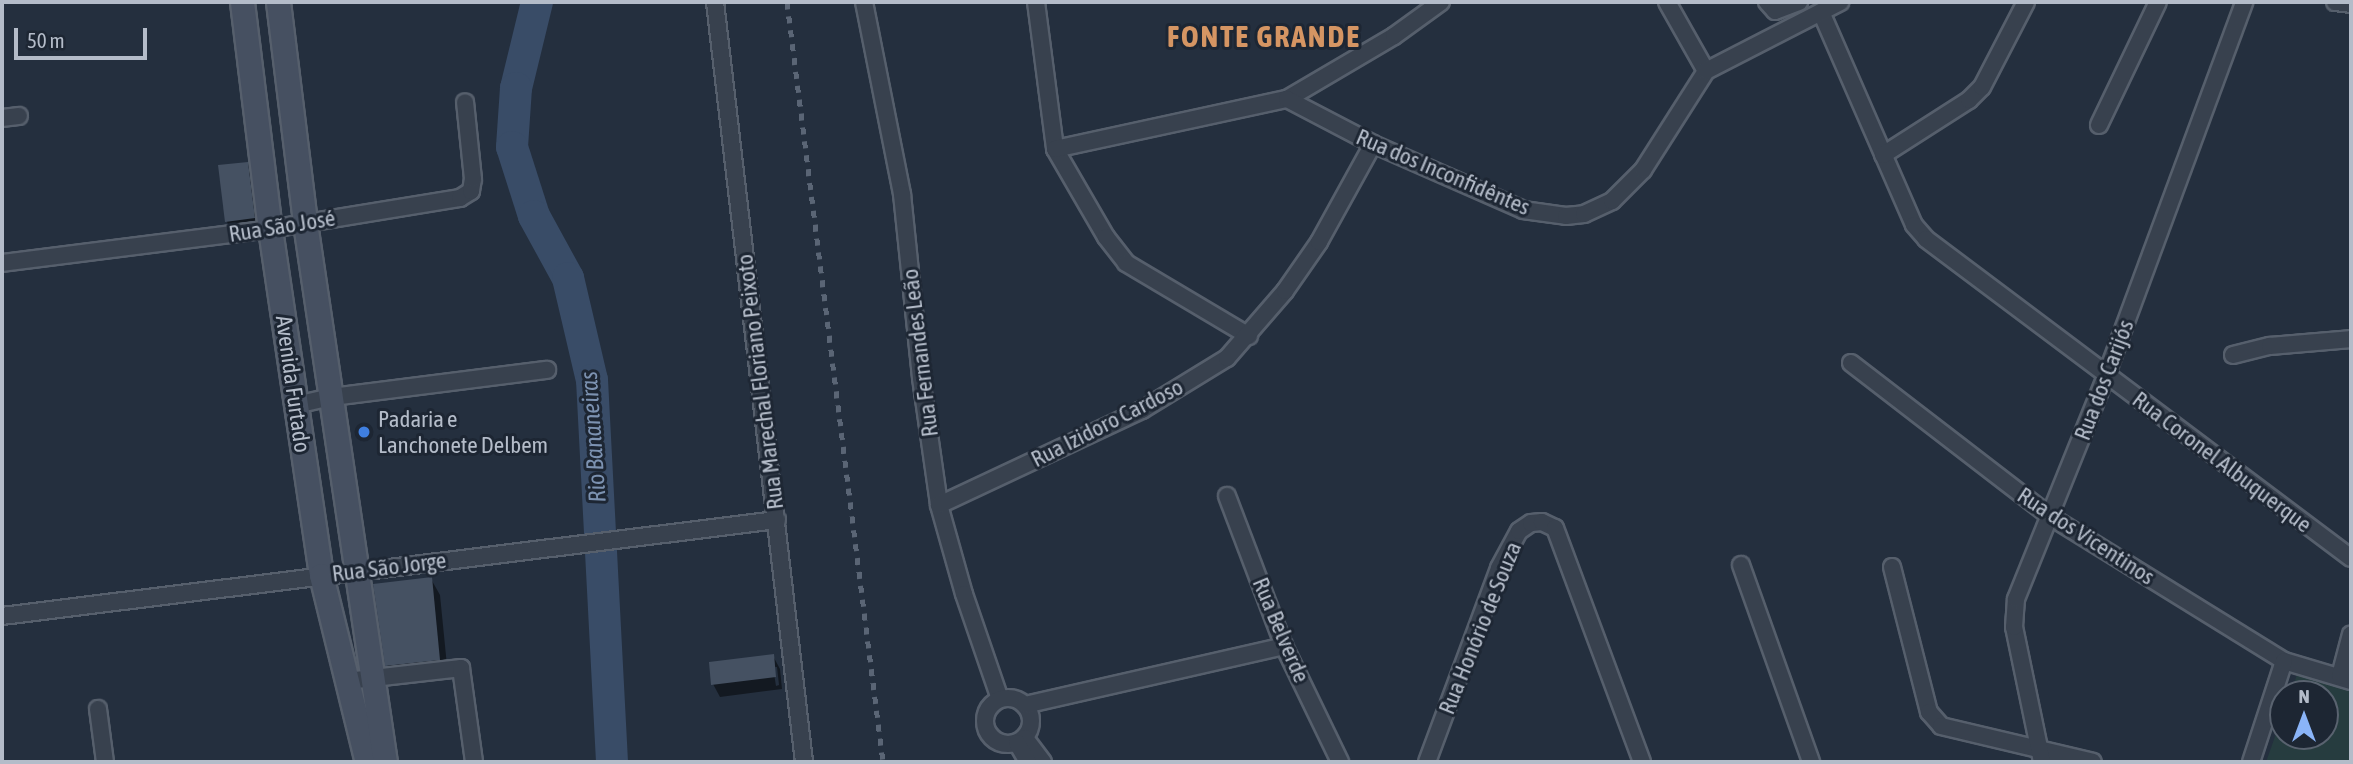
<!DOCTYPE html>
<meta charset="utf-8">
<style>
body{margin:0}
#map{position:relative;width:2353px;height:764px;overflow:hidden;background:#242f3e;font-family:"Asap Condensed",sans-serif}
div>[style]{position:absolute}
.green>*{inset:0;background:#263c3f}
.shadow>*{inset:0;background:#0007}
.river>*{height:32px;margin:-16px;padding:0 16px;transform-origin:16px;border-radius:16px;background:#394c67}
.building>*{inset:0;background:#455162}
.roads{filter:drop-shadow(2px 0 #565f6c) drop-shadow(-2px 0 #565f6c) drop-shadow(0 2px #565f6c) drop-shadow(0 -2px #565f6c)}
.street>*{height:16px;margin:-8px;padding:0 8px;transform-origin:8px;border-radius:8px;background:#38414e}
.street>.ring{margin:-8px;padding:0;box-sizing:content-box;background:none;border:16px solid #38414e;border-radius:50%}
.secondary>*{height:23px;margin:-11.5px;padding:0 11.5px;transform-origin:11.5px;border-radius:11.5px;background:#465061}
.rail>*{height:5px;margin-top:-2.5px;transform-origin:0;background:repeating-linear-gradient(90deg,#5a6575 0 7px,transparent 0 14px)}
.dots>*{width:19px;height:19px;translate:-50% -50%;box-sizing:border-box;border:4px solid #1d2633;border-radius:50%}
span{translate:-50% -50%;white-space:nowrap;text-align:center;line-height:1.15;-webkit-text-stroke:6px #1d2633;paint-order:stroke}
.street-label{font-size:23px;color:#b4bcc9}
.poi-label{font-size:23px;color:#b4bcc9}
.left{translate:0 -50%;text-align:left}
.water-label{font-size:24px;color:#7c92b1;font-style:italic}
.district-label{font-size:30px;color:#d59563;font-weight:700;letter-spacing:2px}
.frame{position:absolute;inset:0;border:4px solid #b4bcc9;pointer-events:none}
.north{position:absolute;left:2269px;top:680px;width:70px;height:70px;box-sizing:border-box;background:#1d2633;border:2px solid #59626f;border-radius:50%;rotate:0deg;font-size:19px;font-weight:700;line-height:28px;text-align:center;color:#b4bcc9}
.north::after{content:'';display:block;margin:auto;width:24px;height:32px;background:#8ab4f8;clip-path:polygon(50% 0,100% 100%,50% 72%,0 100%)}
.scale{position:absolute;left:14px;top:28px;width:133px;height:32px;box-sizing:border-box;border:4px solid #b4bcc9;border-top:0;padding-left:9px;font-size:21px;line-height:24px;white-space:nowrap;color:#b4bcc9;-webkit-text-stroke:5px #1d2633;paint-order:stroke}
</style>
<div id="map">
<div class="green">
<i style="clip-path:polygon(2298px 672px,2351px 689px,2351px 762px,2266px 762px,2283px 714px,2283px 736px,2325px 736px,2325px 694px,2290px 694px)"></i>
</div>
<div class="shadow">
<i style="clip-path:polygon(247px 164px,254px 177px,261px 230px,234px 234px,227px 222px,220px 167px)"></i>
<i style="clip-path:polygon(431px 579px,440px 595px,448px 676px,396px 682px,387px 666px)"></i>
<i style="clip-path:polygon(evenodd,773px 656px,780px 669px,782px 689px,720px 697px,713px 684px,773px 656px,773px 667px,777px 667px,779px 685px,776px 686px,773px 667px)"></i>
</div>
<div class="river">
<i style="left:537px;top:2px;width:89px;rotate:103.7deg"></i>
<i style="left:516px;top:88px;width:59px;rotate:93.9deg"></i>
<i style="left:512px;top:147px;width:72px;rotate:72.3deg"></i>
<i style="left:534px;top:216px;width:71px;rotate:61.3deg"></i>
<i style="left:568px;top:278px;width:105px;rotate:76.8deg"></i>
<i style="left:592px;top:380px;width:383px;rotate:87deg"></i>
</div>
<div class="building">
<i style="clip-path:polygon(248px 162px,255px 218px,225px 222px,218px 165px)"></i>
<i style="clip-path:polygon(432px 577px,440px 660px,385px 666px,373px 584px)"></i>
<i style="clip-path:polygon(774px 654px,776px 677px,711px 685px,709px 662px)"></i>
</div>
<div class="roads">
<div class="street">
<i style="left:715px;top:2px;width:765px;rotate:83.32deg"></i>
<i style="left:864px;top:2px;width:196px;rotate:78.8deg"></i>
<i style="left:902px;top:194px;width:185px;rotate:84.1deg"></i>
<i style="left:921px;top:378px;width:128px;rotate:81.9deg"></i>
<i style="left:939px;top:505px;width:92px;rotate:74.3deg"></i>
<i style="left:964px;top:594px;width:111px;rotate:71.1deg"></i>
<i style="left:1036px;top:2px;width:148px;rotate:82.6deg"></i>
<i style="left:1055px;top:149px;width:102px;rotate:59.9deg"></i>
<i style="left:1106px;top:237px;width:33px;rotate:52deg"></i>
<i style="left:1126px;top:263px;width:143px;rotate:30.7deg"></i>
<i style="left:1667px;top:2px;width:79px;rotate:60.5deg"></i>
<i style="left:1767px;top:2px;width:12px;rotate:48deg"></i>
<i style="left:1775px;top:11px;width:26px;rotate:-21deg"></i>
<i style="left:2335px;top:2px;width:16px;rotate:7deg"></i>
<i style="left:1821px;top:12px;width:232px;rotate:66.4deg"></i>
<i style="left:1914px;top:225px;width:18px;rotate:49deg"></i>
<i style="left:1926px;top:239px;width:531px;rotate:36.89deg"></i>
<i style="left:1287px;top:99px;width:124px;rotate:-30.5deg"></i>
<i style="left:1394px;top:36px;width:58px;rotate:-35.9deg"></i>
<i style="left:2px;top:118px;width:17px;rotate:-7deg"></i>
<i style="left:2099px;top:125px;width:136px;rotate:-64.4deg"></i>
<i style="left:1055px;top:149px;width:237px;rotate:-12.2deg"></i>
<i style="left:1287px;top:99px;width:97px;rotate:27.6deg"></i>
<i style="left:1373px;top:144px;width:164px;rotate:23.7deg"></i>
<i style="left:1523px;top:210px;width:43px;rotate:7.9deg"></i>
<i style="left:1566px;top:216px;width:18px;rotate:-6deg"></i>
<i style="left:1584px;top:214px;width:31px;rotate:-25deg"></i>
<i style="left:1612px;top:201px;width:44px;rotate:-45deg"></i>
<i style="left:1643px;top:170px;width:117px;rotate:-57.5deg"></i>
<i style="left:1706px;top:71px;width:151px;rotate:-27.2deg"></i>
<i style="left:1883px;top:155px;width:102px;rotate:-32.6deg"></i>
<i style="left:1969px;top:100px;width:18px;rotate:-45deg"></i>
<i style="left:1982px;top:87px;width:96px;rotate:-62.6deg"></i>
<i style="left:2px;top:263px;width:270px;rotate:-7.2deg"></i>
<i style="left:270px;top:229px;width:193px;rotate:-9.3deg"></i>
<i style="left:460px;top:198px;width:13px;rotate:-32deg"></i>
<i style="left:471px;top:191px;width:12px;rotate:-81deg"></i>
<i style="left:473px;top:179px;width:77px;rotate:-95.9deg"></i>
<i style="left:2233px;top:355px;width:38px;rotate:-14deg"></i>
<i style="left:2270px;top:346px;width:81px;rotate:-4.9deg"></i>
<i style="left:1851px;top:363px;width:252px;rotate:37.6deg"></i>
<i style="left:2051px;top:517px;width:274px;rotate:31.7deg"></i>
<i style="left:2284px;top:661px;width:70px;rotate:16.6deg"></i>
<i style="left:296px;top:405px;width:37px;rotate:-13deg"></i>
<i style="left:332px;top:397px;width:217px;rotate:-7.2deg"></i>
<i style="left:1227px;top:496px;width:160px;rotate:69.2deg"></i>
<i style="left:1284px;top:646px;width:129px;rotate:64.2deg"></i>
<i style="left:939px;top:505px;width:224px;rotate:-25.1deg"></i>
<i style="left:1142px;top:410px;width:100px;rotate:-31.5deg"></i>
<i style="left:1227px;top:358px;width:89px;rotate:-49.1deg"></i>
<i style="left:1285px;top:291px;width:60px;rotate:-55.2deg"></i>
<i style="left:1319px;top:242px;width:112px;rotate:-61.1deg"></i>
<i style="left:1741px;top:565px;width:209px;rotate:70.4deg"></i>
<i style="left:1892px;top:567px;width:150px;rotate:75.7deg"></i>
<i style="left:1929px;top:712px;width:18px;rotate:49deg"></i>
<i style="left:1941px;top:726px;width:156px;rotate:13.3deg"></i>
<i style="left:2px;top:616px;width:781px;rotate:-7.06deg"></i>
<i style="left:2340px;top:676px;width:43px;rotate:-75.3deg"></i>
<i style="left:347px;top:681px;width:115px;rotate:-6.5deg"></i>
<i style="left:461px;top:668px;width:95px;rotate:82.1deg"></i>
<i class="ring" style="left:985px;top:698px;width:30px;height:30px"></i>
<i style="left:1025px;top:705px;width:266px;rotate:-12.8deg"></i>
<i style="left:98px;top:709px;width:53px;rotate:82.5deg"></i>
<i style="left:1025px;top:738px;width:30px;rotate:53deg"></i>
<i style="left:1017px;top:743px;width:22px;rotate:60deg"></i>
<i style="left:1427px;top:762px;width:207px;rotate:-69.6deg"></i>
<i style="left:1499px;top:568px;width:42px;rotate:-61.6deg"></i>
<i style="left:1519px;top:531px;width:14px;rotate:-34deg"></i>
<i style="left:1531px;top:523px;width:11px;rotate:-5deg"></i>
<i style="left:1542px;top:522px;width:14px;rotate:25deg"></i>
<i style="left:1555px;top:528px;width:250px;rotate:69.6deg"></i>
<i style="left:2042px;top:762px;width:138px;rotate:-101.7deg"></i>
<i style="left:2014px;top:627px;width:28px;rotate:-86deg"></i>
<i style="left:2016px;top:599px;width:240px;rotate:-68deg"></i>
<i style="left:2106px;top:376px;width:399px;rotate:-69.7deg"></i>
<i style="left:2251px;top:762px;width:106px;rotate:-71.9deg"></i>
</div>
<div class="secondary">
<i style="left:242px;top:2px;width:229px;rotate:83deg"></i>
<i style="left:270px;top:229px;width:350px;rotate:81.6deg"></i>
<i style="left:321px;top:575px;width:193px;rotate:76.2deg"></i>
<i style="left:278px;top:2px;width:223px;rotate:83deg"></i>
<i style="left:305px;top:223px;width:545px;rotate:81.56deg"></i>
</div>
</div>
<div class="rail">
<i style="left:787px;top:2px;width:766px;rotate:82.8deg"></i>
</div>
<div class="dots">
<i style="left:364px;top:432px;background:#3f7fe0"></i>
</div>
<div class="street-label">
<span style="left:1443px;top:172px;rotate:23deg">Rua dos Inconfidêntes</span>
<span style="left:282px;top:226px;rotate:-9deg">Rua São José</span>
<span style="left:920px;top:353px;rotate:-97deg">Rua Fernandes Leão</span>
<span style="left:2104px;top:380px;rotate:-69deg">Rua dos Carijós</span>
<span style="left:760px;top:382px;rotate:-97deg">Rua Marechal Floriano Peixoto</span>
<span style="left:293px;top:384px;rotate:82deg">Avenida Furtado</span>
<span style="left:1107px;top:423px;rotate:-27deg">Rua Izidoro Cardoso</span>
<span style="left:2222px;top:462px;rotate:37deg">Rua Coronel Albuquerque</span>
<span style="left:2086px;top:536px;rotate:33deg">Rua dos Vicentinos</span>
<span style="left:389px;top:567px;rotate:-7deg">Rua São Jorge</span>
<span style="left:1480px;top:628px;rotate:-68deg">Rua Honório de Souza</span>
<span style="left:1281px;top:630px;rotate:67deg">Rua Belverde</span>
</div>
<div class="poi-label">
<span class="left" style="left:378px;top:432px">Padaria e<br>Lanchonete Delbem</span>
</div>
<div class="water-label">
<span style="left:593px;top:437px;rotate:-94deg">Rio Bananeiras</span>
</div>
<div class="district-label">
<span style="left:1264px;top:36px">FONTE GRANDE</span>
</div>
<div class="frame"></div>
<div class="north">N</div>
<div class="scale">50 m</div>
</div>
